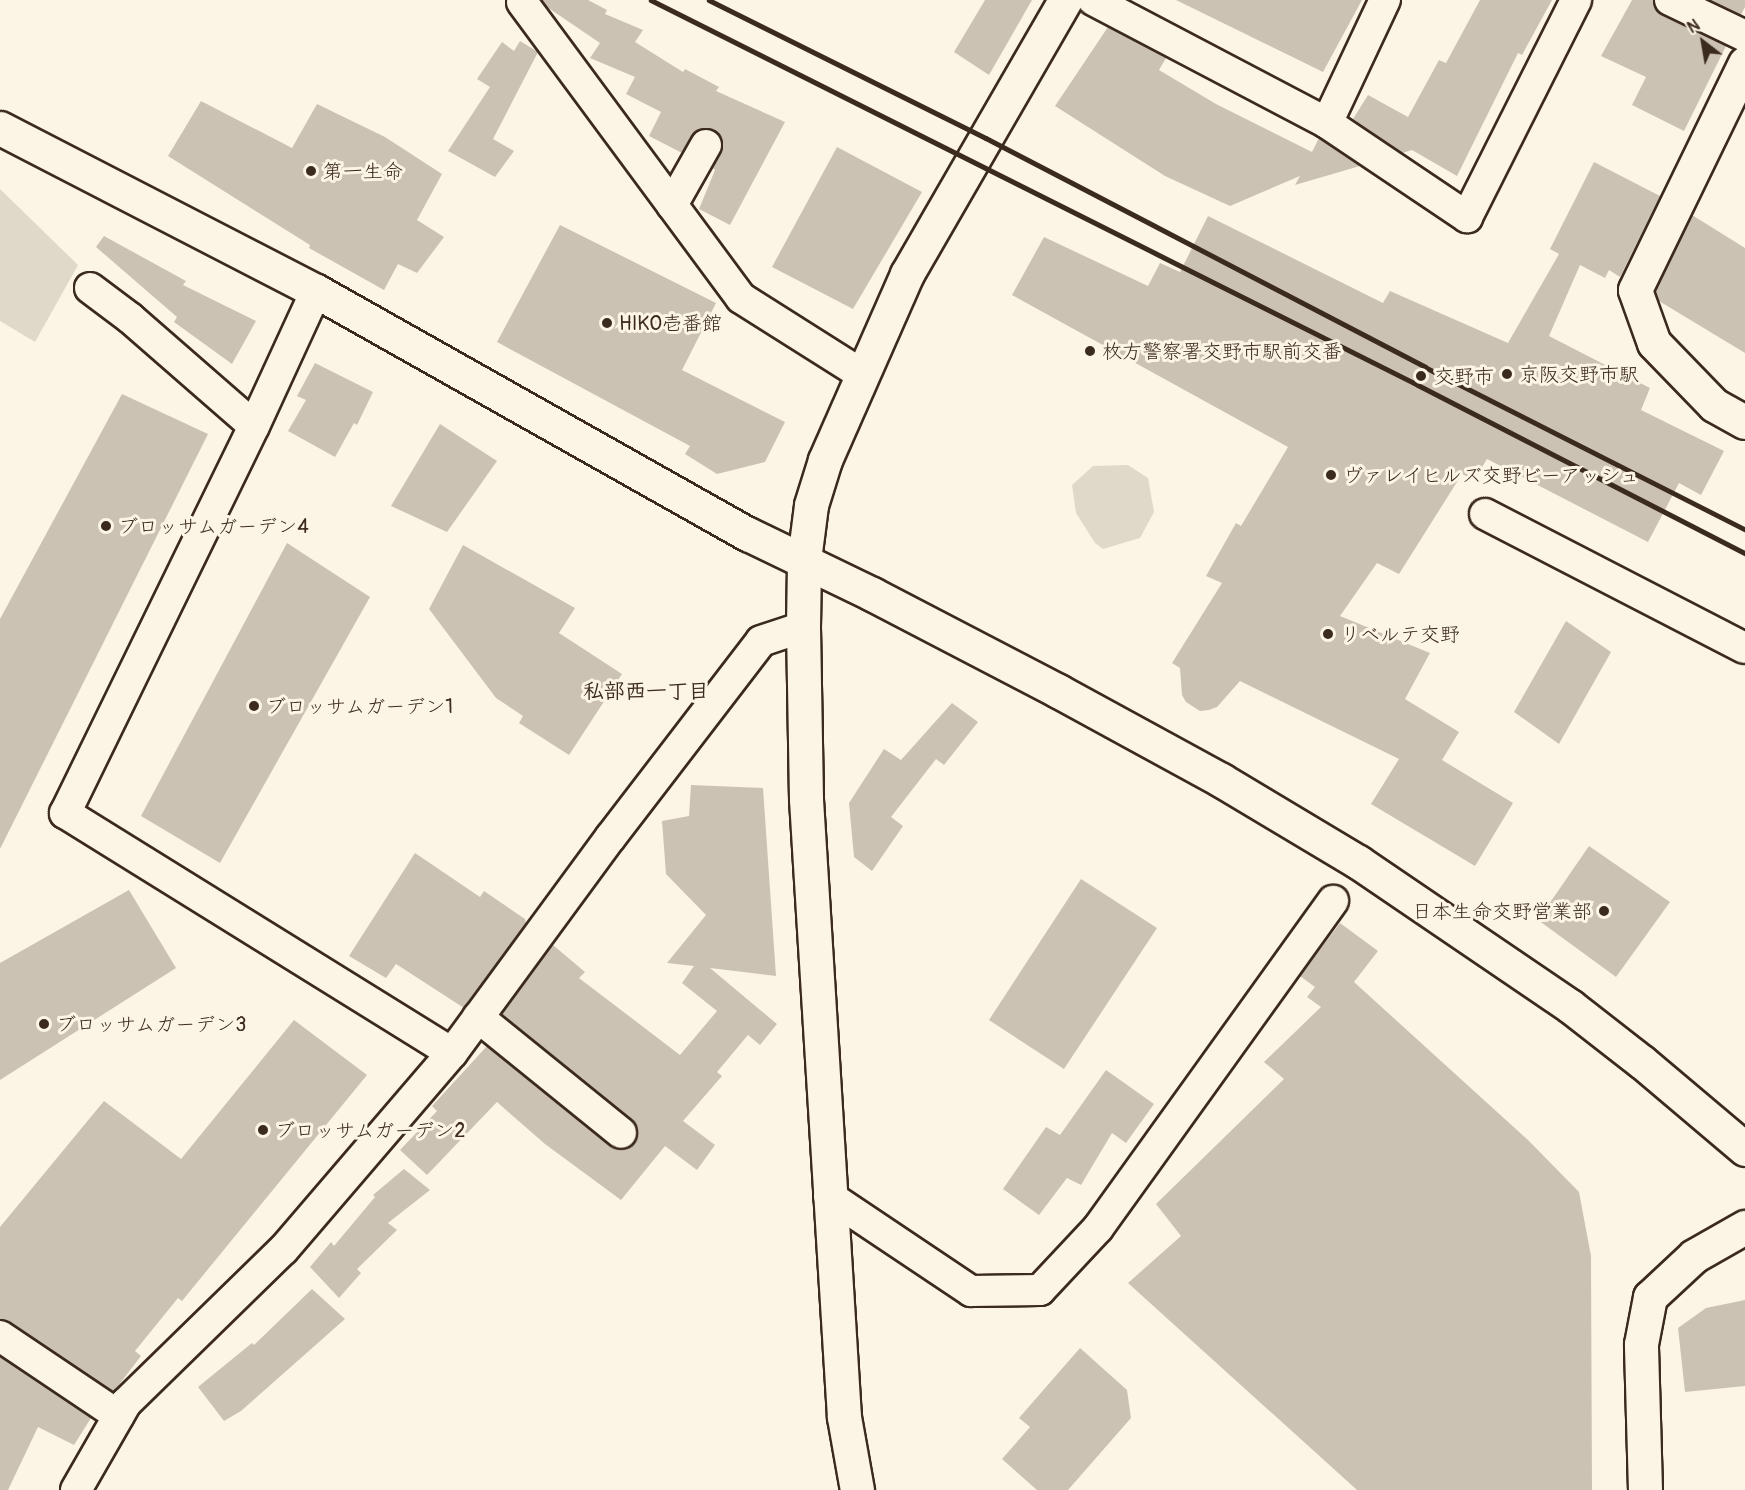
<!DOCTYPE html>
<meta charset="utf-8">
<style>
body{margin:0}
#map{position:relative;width:1745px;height:1490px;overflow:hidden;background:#fcf5e5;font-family:Pangolin,"Klee One",sans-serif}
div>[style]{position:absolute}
.green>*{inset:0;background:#e0d8c8}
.building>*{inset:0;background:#ccc2b3}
.roads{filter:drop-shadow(2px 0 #3b2a1e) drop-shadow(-2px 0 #3b2a1e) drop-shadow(0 2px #3b2a1e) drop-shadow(0 -2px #3b2a1e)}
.minor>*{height:30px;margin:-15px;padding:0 15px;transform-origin:15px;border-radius:15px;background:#fcf5e5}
.tertiary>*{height:33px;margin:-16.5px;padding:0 16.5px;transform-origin:16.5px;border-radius:16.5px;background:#fcf5e5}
.rail>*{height:4.5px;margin:-2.25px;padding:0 2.25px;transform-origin:2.25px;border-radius:2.25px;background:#3b2a1e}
.dots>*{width:16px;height:16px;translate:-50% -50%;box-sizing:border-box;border:3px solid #fcf5e5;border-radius:50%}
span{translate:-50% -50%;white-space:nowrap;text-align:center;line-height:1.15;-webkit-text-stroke:6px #fcf5e5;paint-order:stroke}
.poi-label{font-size:20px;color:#3b2a1e}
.left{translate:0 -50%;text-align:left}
.right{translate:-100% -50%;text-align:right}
.neighbourhood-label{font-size:21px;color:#3b2a1e;font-weight:700}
.north{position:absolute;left:1673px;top:12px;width:60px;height:60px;-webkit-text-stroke:4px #fcf5e5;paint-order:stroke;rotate:329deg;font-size:16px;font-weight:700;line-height:24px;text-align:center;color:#3b2a1e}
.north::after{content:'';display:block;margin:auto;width:21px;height:27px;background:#3b2a1e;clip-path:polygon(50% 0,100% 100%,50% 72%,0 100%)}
</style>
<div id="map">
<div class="green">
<i style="clip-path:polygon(0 189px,78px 265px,35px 342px,0 321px)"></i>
<i style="clip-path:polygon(1128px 465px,1148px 478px,1154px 512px,1140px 538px,1103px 549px,1095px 543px,1076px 513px,1072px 485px,1093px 466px)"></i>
</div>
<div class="building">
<i style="clip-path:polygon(542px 0,588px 0,607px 10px,605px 14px,643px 30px,635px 42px,683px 72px,685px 69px,719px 87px,716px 91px,785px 122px,730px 225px,699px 209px,715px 170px,713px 168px,721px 153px,723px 144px,721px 136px,714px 130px,698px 130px,682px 153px,649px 136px,661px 112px,626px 94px,635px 77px,590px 58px,600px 43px,547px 7px)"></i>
<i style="clip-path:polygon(985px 0,1032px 0,989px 75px,954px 52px)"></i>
<i style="clip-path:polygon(1176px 0,1362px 0,1323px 72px)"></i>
<i style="clip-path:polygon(1480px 0,1552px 0,1522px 55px,1518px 53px,1457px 176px,1412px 150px,1402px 153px,1353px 119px,1368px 95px,1408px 117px,1439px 60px,1446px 63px)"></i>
<i style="clip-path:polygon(1632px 0,1653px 0,1655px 9px,1663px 16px,1726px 46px,1684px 131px,1632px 105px,1646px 77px,1601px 56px)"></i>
<i style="clip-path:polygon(1710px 0,1745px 0,1745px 7px,1741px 15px)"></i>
<i style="clip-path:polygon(1108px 27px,1166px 58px,1159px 70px,1216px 104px,1312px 152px,1319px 138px,1360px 166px,1295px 185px,1300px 176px,1230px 206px,1165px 176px,1055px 106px)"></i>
<i style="clip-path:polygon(520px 41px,538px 52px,493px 139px,514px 151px,495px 177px,448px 151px,490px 87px,477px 79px,502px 42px,514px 51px)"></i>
<i style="clip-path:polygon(201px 101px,292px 148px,317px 104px,385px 137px,442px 174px,417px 220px,444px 237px,417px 273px,398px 264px,384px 290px,309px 248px,310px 245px,168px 156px)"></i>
<i style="clip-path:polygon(837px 147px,922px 192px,853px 309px,772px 267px)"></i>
<i style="clip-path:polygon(1594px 162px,1660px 196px,1620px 277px,1609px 270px,1605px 278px,1580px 265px,1549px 336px,1650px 388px,1641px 410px,1724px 451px,1701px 495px,1679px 483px,1648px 542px,1487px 459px,1474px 480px,1462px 474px,1399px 574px,1377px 563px,1340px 616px,1430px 653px,1405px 699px,1459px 732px,1442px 760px,1513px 803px,1475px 866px,1371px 804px,1399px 759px,1240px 681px,1217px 707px,1209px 710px,1200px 711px,1186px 702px,1182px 695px,1180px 668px,1172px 663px,1222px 583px,1206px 576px,1236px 523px,1241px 526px,1288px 447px,1012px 295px,1044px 237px,1148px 286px,1160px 263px,1180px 272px,1208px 216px,1383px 303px,1390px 291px,1508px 343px,1559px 254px,1550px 249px)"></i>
<i style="clip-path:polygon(1692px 215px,1745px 248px,1745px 353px,1659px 301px,1655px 291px)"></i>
<i style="clip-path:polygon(560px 225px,716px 303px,682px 370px,785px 422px,765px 462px,717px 474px,685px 454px,690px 446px,497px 342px)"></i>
<i style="clip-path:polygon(104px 236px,186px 281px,183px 285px,256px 321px,232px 364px,174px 322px,177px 317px,96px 247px)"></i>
<i style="clip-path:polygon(315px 363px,373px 392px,357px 425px,354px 423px,335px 457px,288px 431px,306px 400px,297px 396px)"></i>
<i style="clip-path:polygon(122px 394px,208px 434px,0 849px,0 619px)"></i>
<i style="clip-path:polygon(440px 424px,497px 461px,447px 532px,391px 506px)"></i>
<i style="clip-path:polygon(287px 543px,370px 597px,220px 863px,141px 816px)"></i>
<i style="clip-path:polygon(463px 545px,575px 608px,559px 633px,622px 674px,569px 755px,519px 723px,523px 716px,496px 698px,429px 609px)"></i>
<i style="clip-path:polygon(1566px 621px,1611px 652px,1559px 744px,1514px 712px)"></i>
<i style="clip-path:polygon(952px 703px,978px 722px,944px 765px,936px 759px,891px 817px,903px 826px,872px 871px,854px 857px,849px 803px,884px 749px,901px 760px)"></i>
<i style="clip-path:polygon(691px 785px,763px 788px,776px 976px,710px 968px,777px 1024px,760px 1045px,748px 1035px,717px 1072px,722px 1076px,683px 1121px,715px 1145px,697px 1170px,665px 1146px,621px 1200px,545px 1144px,497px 1102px,427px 1175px,400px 1150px,437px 1111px,432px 1106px,487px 1046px,610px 1146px,618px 1150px,627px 1149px,635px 1143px,637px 1127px,632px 1120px,502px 1014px,553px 945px,585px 972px,579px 978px,680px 1055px,717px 1011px,682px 983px,694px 966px,667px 963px,706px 915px,666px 874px,662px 821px,689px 816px)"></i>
<i style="clip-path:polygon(1589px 846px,1670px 902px,1616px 977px,1538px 920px)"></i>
<i style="clip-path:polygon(415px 853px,480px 897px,484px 891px,525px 919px,526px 923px,464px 1008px,396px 964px,386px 978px,349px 956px)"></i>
<i style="clip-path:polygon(1081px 879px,1157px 928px,1064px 1069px,989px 1020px)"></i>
<i style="clip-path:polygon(129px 890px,176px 968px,0 1080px,0 963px)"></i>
<i style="clip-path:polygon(1340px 923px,1378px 951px,1354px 982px,1528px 1140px,1579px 1192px,1591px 1256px,1592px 1490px,1357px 1490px,1128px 1283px,1181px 1236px,1156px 1204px,1284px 1079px,1264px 1062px,1321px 1007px,1307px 997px,1315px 987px,1300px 976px)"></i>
<i style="clip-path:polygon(294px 1020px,367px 1075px,182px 1301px,178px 1298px,135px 1351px,141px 1356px,118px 1386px,113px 1391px,10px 1322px,0 1319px,0 1227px,104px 1101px,181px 1159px)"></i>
<i style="clip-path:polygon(1106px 1070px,1154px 1104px,1126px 1143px,1112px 1133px,1081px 1185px,1067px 1178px,1039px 1215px,1003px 1189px,1046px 1127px,1060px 1135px)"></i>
<i style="clip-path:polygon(404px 1169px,430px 1190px,388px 1223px,397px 1230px,357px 1269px,361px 1273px,339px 1298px,310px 1267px,331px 1242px,334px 1246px,375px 1197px,373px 1195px)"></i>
<i style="clip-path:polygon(312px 1289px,345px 1319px,241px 1411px,224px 1421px,198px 1387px,252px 1343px,254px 1345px)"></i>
<i style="clip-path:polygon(1745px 1300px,1745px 1386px,1685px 1392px,1678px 1328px,1706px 1308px)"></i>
<i style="clip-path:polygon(1080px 1348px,1127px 1390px,1131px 1418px,1068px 1490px,1037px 1490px,1002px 1459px,1030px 1427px,1019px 1418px)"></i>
<i style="clip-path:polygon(0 1357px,91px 1418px,74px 1445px,38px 1427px,8px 1490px,0 1490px)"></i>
</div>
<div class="roads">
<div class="minor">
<i style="left:1093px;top:0;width:264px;rotate:27.7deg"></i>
<i style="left:1327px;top:123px;width:169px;rotate:33.9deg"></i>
<i style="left:1467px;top:217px;width:243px;rotate:-63.3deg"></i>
<i style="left:1670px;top:0;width:83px;rotate:25.6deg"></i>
<i style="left:522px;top:2px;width:368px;rotate:53.5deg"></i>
<i style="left:741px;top:298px;width:142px;rotate:32.3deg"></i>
<i style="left:1327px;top:123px;width:136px;rotate:-64.8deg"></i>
<i style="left:672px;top:205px;width:69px;rotate:-60.5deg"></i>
<i style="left:90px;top:288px;width:50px;rotate:36.9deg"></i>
<i style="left:130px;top:318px;width:164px;rotate:41.1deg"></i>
<i style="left:254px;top:426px;width:431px;rotate:116deg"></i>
<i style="left:65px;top:813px;width:455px;rotate:31.8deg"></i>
<i style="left:254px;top:426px;width:149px;rotate:-65.3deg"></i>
<i style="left:1485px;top:514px;width:292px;rotate:27.3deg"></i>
<i style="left:478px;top:1017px;width:184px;rotate:39deg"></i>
<i style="left:829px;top:1196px;width:171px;rotate:33.8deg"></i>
<i style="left:971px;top:1291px;width:69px;rotate:-0.8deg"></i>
<i style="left:1040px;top:1290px;width:85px;rotate:-46.9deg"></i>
<i style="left:1098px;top:1228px;width:403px;rotate:-54.3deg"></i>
<i style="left:0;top:1336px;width:143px;rotate:33.9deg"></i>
<i style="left:76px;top:1490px;width:100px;rotate:-60.1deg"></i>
<i style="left:126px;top:1403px;width:219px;rotate:-44.3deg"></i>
<i style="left:283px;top:1250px;width:260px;rotate:-49.4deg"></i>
<i style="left:452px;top:1053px;width:267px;rotate:-53.7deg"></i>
<i style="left:610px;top:838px;width:248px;rotate:-52.5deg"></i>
<i style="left:761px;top:641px;width:44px;rotate:-18.4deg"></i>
</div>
<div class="tertiary">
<i style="left:1745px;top:63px;width:252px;rotate:115.9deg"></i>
<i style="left:1635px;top:290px;width:56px;rotate:70.3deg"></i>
<i style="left:1654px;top:343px;width:86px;rotate:45.9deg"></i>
<i style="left:1714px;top:405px;width:35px;rotate:29deg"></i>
<i style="left:0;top:128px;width:356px;rotate:27.3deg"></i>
<i style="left:316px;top:291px;width:496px;rotate:29.4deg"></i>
<i style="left:748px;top:534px;width:138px;rotate:25.8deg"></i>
<i style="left:872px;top:594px;width:210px;rotate:27.5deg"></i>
<i style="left:1058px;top:691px;width:186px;rotate:28.6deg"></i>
<i style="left:1221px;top:780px;width:160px;rotate:30.9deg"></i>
<i style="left:1358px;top:862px;width:256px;rotate:34.2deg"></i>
<i style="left:1570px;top:1006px;width:91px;rotate:37.9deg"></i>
<i style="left:1642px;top:1062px;width:135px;rotate:40.2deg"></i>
<i style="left:857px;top:1490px;width:74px;rotate:-100.1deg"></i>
<i style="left:844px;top:1417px;width:619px;rotate:-93.52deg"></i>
<i style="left:806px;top:799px;width:172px;rotate:-91deg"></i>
<i style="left:803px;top:627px;width:67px;rotate:-89.1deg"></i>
<i style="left:804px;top:560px;width:55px;rotate:-82.7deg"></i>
<i style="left:811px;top:505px;width:47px;rotate:-72.7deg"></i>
<i style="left:825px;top:460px;width:203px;rotate:-66.2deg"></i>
<i style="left:907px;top:274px;width:316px;rotate:-60deg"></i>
<i style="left:1645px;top:1490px;width:146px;rotate:-91.6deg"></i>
<i style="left:1641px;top:1344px;width:48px;rotate:-79.2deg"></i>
<i style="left:1650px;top:1297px;width:60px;rotate:-43deg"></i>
<i style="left:1694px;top:1256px;width:59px;rotate:-29.6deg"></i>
</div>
</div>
<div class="rail">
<i style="left:651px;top:0;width:858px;rotate:26.65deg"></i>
<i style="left:1418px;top:385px;width:368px;rotate:27.2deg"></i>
<i style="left:709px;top:0;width:309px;rotate:26.5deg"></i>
<i style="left:986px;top:138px;width:495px;rotate:27.5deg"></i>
<i style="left:1425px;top:367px;width:359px;rotate:26.9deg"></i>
</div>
<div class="dots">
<i style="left:311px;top:171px;background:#3b2a1e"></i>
<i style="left:607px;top:323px;background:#3b2a1e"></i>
<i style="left:1090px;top:351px;background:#3b2a1e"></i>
<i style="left:1507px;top:374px;background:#3b2a1e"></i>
<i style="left:1421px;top:376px;background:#3b2a1e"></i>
<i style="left:1331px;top:475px;background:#3b2a1e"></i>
<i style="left:106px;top:526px;background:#3b2a1e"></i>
<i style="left:1328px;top:634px;background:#3b2a1e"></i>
<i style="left:254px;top:706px;background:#3b2a1e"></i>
<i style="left:1604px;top:911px;background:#3b2a1e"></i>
<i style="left:44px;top:1024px;background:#3b2a1e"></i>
<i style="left:263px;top:1130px;background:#3b2a1e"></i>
</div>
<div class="poi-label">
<span class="left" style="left:323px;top:171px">第一生命</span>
<span class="left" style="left:619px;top:323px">HIKO壱番館</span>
<span class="left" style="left:1102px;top:351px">枚方警察署交野市駅前交番</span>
<span class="left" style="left:1519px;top:374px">京阪交野市駅</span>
<span class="left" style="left:1434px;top:376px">交野市</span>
<span class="left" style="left:1343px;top:475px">ヴァレイヒルズ交野ビーアッシュ</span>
<span class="left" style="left:118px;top:526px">ブロッサムガーデン4</span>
<span class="left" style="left:1340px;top:634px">リベルテ交野</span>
<span class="left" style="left:266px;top:706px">ブロッサムガーデン1</span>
<span class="right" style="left:1592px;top:911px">日本生命交野営業部</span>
<span class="left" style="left:56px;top:1024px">ブロッサムガーデン3</span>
<span class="left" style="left:275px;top:1130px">ブロッサムガーデン2</span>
</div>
<div class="neighbourhood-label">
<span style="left:646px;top:692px">私部西一丁目</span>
</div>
<div class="north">N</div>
</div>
